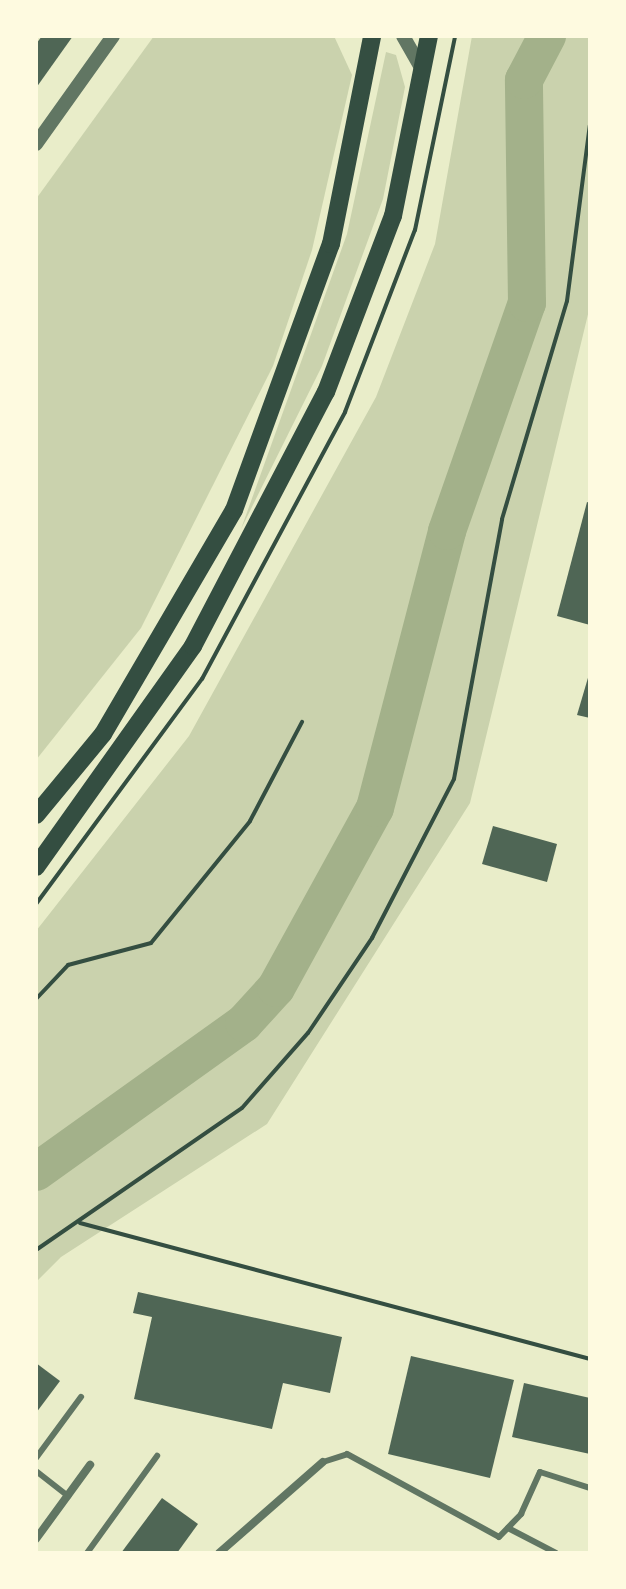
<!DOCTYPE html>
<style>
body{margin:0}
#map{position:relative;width:626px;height:1589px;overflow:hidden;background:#e9edc9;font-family:"DejaVu Sans",sans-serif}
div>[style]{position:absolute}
.green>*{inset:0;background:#cad2ad}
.river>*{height:38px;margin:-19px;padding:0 19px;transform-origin:19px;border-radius:19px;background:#a3b18a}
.building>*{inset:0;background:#4f6655}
.path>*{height:4px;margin:-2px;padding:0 2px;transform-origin:2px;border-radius:2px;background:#344e41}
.service>*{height:6px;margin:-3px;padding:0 3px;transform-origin:3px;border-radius:3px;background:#617663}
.minor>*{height:8px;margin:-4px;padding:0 4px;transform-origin:4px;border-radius:4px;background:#617663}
.tertiary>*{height:14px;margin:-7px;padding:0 7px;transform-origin:7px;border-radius:7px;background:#617663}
.primary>*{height:18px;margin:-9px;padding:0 9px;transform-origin:9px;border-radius:9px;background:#344e41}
span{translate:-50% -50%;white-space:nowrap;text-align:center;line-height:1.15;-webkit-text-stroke:8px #fefae0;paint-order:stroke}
.frame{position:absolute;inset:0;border:38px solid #fefae0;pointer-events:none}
</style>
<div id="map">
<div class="green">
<i style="clip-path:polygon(154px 36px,334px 36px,352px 75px,312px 250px,273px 366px,141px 628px,36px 760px,36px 199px)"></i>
<i style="clip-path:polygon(472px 36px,590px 36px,590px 306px,470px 803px,267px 1124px,61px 1257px,36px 1282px,36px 931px,189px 736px,376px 397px,435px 244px)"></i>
<i style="clip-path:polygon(386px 52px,396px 55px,405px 87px,383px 199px,322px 366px,241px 529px,347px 234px)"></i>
</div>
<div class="river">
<i style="left:36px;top:1172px;width:256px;rotate:-35.6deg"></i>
<i style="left:244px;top:1023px;width:47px;rotate:-47.6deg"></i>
<i style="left:276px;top:988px;width:205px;rotate:-61.2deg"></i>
<i style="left:375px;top:808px;width:286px;rotate:-75.4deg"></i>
<i style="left:447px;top:531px;width:242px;rotate:-70.7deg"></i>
<i style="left:527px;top:303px;width:223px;rotate:-90.8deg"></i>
<i style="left:524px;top:80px;width:50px;rotate:-62.4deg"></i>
</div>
<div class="building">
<i style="clip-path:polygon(42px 36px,73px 36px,36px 88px,36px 44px)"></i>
<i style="clip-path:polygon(587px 502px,590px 503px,590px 625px,557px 616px)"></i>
<i style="clip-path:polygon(590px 671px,590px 718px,577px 715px)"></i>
<i style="clip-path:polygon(493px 826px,557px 844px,547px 882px,482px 864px)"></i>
<i style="clip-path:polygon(138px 1292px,342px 1337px,330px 1393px,283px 1383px,272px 1429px,134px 1399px,152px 1317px,133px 1313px)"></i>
<i style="clip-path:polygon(411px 1356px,514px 1380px,490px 1478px,388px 1454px)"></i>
<i style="clip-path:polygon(36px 1363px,60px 1381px,36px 1413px)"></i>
<i style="clip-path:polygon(524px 1383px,590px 1398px,590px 1454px,512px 1437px)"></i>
<i style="clip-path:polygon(162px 1498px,198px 1524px,177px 1553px,121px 1553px)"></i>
</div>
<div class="path">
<i style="left:36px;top:904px;width:280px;rotate:-53.6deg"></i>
<i style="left:202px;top:679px;width:303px;rotate:-61.8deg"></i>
<i style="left:345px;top:412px;width:195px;rotate:-69deg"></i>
<i style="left:415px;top:230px;width:198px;rotate:-78.3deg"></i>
<i style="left:36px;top:999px;width:47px;rotate:-46.7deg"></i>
<i style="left:68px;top:965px;width:86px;rotate:-14.8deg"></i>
<i style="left:151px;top:943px;width:157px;rotate:-50.9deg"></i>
<i style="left:250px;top:821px;width:112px;rotate:-62.3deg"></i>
<i style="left:80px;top:1223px;width:528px;rotate:14.93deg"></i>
<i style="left:36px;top:1250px;width:250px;rotate:-34.6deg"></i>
<i style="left:242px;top:1108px;width:100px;rotate:-48.7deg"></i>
<i style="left:308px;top:1033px;width:115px;rotate:-56deg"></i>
<i style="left:372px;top:938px;width:179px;rotate:-62.7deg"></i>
<i style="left:454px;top:779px;width:264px;rotate:-79.5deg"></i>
<i style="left:502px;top:519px;width:227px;rotate:-73.4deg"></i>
<i style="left:567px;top:301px;width:177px;rotate:-82.6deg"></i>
</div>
<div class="service">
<i style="left:36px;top:1458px;width:76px;rotate:-53.6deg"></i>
<i style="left:323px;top:1462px;width:25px;rotate:-18deg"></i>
<i style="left:347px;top:1454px;width:173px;rotate:28.6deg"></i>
<i style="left:499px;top:1537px;width:32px;rotate:-46deg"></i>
<i style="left:521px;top:1514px;width:46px;rotate:-65.7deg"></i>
<i style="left:540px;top:1472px;width:52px;rotate:17.7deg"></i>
<i style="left:36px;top:1471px;width:41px;rotate:38deg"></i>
<i style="left:508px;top:1528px;width:54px;rotate:27.5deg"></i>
<i style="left:87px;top:1553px;width:120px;rotate:-54.2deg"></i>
</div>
<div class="minor">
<i style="left:36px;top:1539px;width:92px;rotate:-53.9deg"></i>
<i style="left:219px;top:1553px;width:138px;rotate:-41.2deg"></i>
</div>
<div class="tertiary">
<i style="left:403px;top:36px;width:40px;rotate:60.3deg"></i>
<i style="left:36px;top:144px;width:133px;rotate:-54.5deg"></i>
</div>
<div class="primary">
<i style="left:36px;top:815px;width:105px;rotate:-50.4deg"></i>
<i style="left:103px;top:734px;width:259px;rotate:-59.7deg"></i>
<i style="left:234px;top:510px;width:283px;rotate:-70deg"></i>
<i style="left:331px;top:244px;width:212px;rotate:-78.8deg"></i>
<i style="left:36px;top:867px;width:271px;rotate:-54.6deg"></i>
<i style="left:193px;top:646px;width:287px;rotate:-62.4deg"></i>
<i style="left:326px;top:392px;width:188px;rotate:-69.2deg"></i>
<i style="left:393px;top:216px;width:184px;rotate:-78.7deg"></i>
</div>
<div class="frame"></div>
</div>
